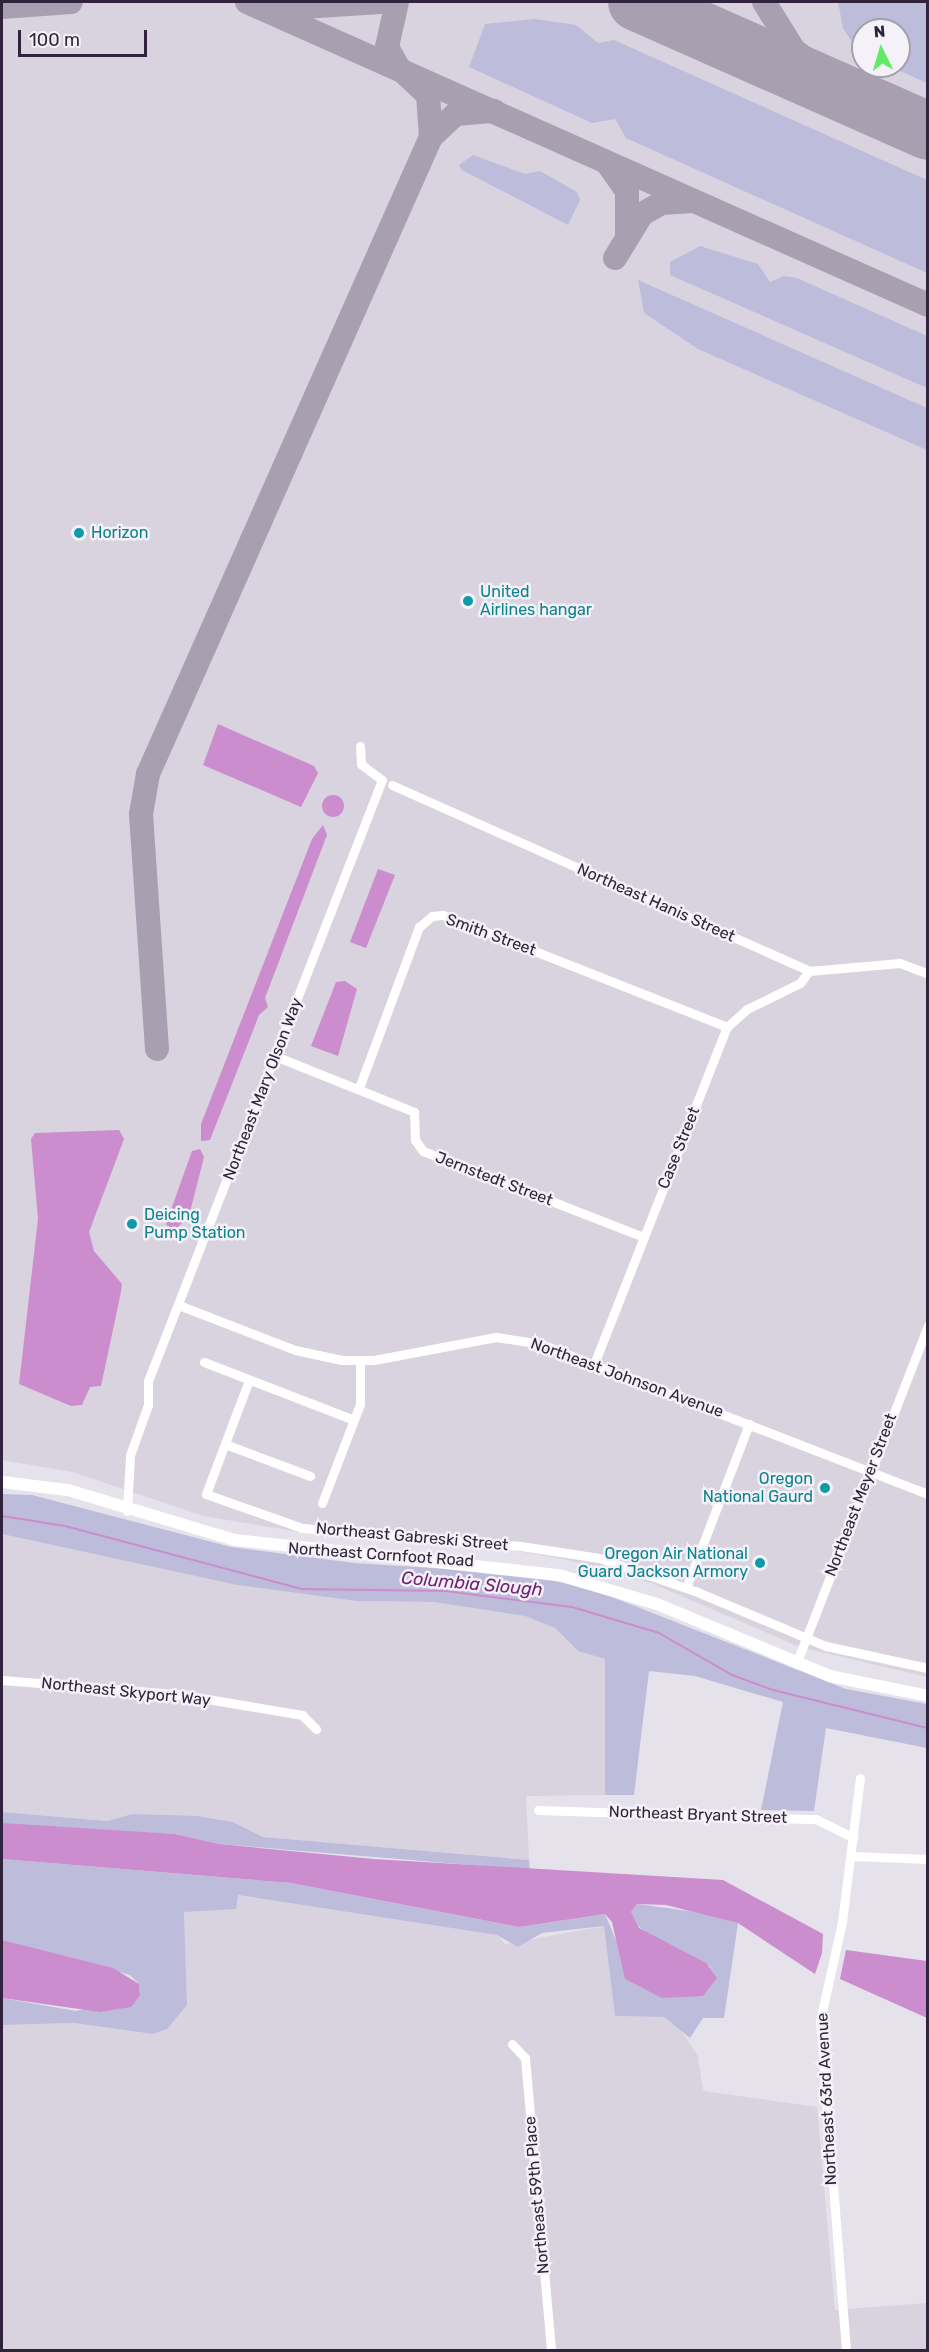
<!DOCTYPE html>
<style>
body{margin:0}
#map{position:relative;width:929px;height:2352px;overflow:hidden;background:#e5e2eb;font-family:Rubik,sans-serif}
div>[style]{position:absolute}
.built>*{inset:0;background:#d8d3df}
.green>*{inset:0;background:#bebcdb}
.water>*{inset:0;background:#cb8dcd}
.round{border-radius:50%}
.stream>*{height:2px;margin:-1px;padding:0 1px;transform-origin:1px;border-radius:1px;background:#cb8dcd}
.taxiway>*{height:24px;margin:-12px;padding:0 12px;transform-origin:12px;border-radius:12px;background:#a8a0b1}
.runway>*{height:58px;margin:-29px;padding:0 29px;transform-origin:29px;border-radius:29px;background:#a8a0b1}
.minor>*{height:9px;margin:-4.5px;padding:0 4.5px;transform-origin:4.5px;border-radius:4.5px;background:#fff}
.tertiary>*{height:12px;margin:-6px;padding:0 6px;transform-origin:6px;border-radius:6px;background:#fff}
.dots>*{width:16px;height:16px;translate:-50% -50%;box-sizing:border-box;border:3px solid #f4f2f8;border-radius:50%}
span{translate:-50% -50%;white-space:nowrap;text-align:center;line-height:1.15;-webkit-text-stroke:5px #f4f2f8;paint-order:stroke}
.culture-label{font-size:16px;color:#0d838f}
.left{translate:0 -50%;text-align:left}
.right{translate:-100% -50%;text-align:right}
.street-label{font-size:16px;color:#30233b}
.water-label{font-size:18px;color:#712074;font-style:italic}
.frame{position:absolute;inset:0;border:3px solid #30233b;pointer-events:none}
.north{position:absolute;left:851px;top:18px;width:60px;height:60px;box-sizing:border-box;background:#f4f2f8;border:2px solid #a69fac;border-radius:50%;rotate:355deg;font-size:16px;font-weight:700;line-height:24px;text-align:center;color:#30233b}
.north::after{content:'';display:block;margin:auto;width:21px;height:27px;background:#61ea68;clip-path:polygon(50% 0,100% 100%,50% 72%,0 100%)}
.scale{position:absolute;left:18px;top:30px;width:129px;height:27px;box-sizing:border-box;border:3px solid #30233b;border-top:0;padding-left:8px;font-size:18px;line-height:21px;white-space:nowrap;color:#30233b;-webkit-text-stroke:4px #f4f2f8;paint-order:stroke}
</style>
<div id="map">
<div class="built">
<i style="clip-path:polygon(evenodd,2px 2px,927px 2px,927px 1677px,800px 1647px,651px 1583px,568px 1560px,506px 1549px,306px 1533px,203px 1516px,73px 1472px,2px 1460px,2px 2px,863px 30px,899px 30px,899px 66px,863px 66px,863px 30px)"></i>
<i style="clip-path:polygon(2px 1534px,237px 1585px,356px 1601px,434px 1602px,525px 1616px,555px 1628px,578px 1651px,605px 1659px,605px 1795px,526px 1796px,529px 1860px,263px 1837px,233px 1822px,132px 1814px,107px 1821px,2px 1812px)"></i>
<i style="clip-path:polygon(237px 1895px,498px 1935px,505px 1944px,605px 1926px,615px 2016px,664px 2017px,677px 2024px,698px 2056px,703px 2091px,817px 2107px,835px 2310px,927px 2303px,927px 2350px,2px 2350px,2px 2025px,74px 2023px,153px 2034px,187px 2005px,184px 1911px,235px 1909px)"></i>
</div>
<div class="green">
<i style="clip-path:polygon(838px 2px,927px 2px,927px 83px,889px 66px,899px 66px,899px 30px,863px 30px,863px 51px,856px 48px,843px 28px)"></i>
<i style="clip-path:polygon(535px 19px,576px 25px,598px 43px,614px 40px,927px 180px,927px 273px,626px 138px,615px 119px,592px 123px,469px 67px,485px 24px)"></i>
<i style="clip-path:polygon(473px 155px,525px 174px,540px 171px,577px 192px,580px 200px,568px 225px,462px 170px,459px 165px)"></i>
<i style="clip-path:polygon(700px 246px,758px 264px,770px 282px,784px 276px,797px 278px,927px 336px,927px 388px,670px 275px,670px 262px)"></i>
<i style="clip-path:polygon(638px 280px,927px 408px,927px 450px,698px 349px,644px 313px)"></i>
<i style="clip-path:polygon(2px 1494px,32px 1495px,231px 1547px,354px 1563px,525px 1574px,594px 1590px,846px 1689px,927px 1704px,927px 1748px,826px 1728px,814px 1811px,761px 1810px,783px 1702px,695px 1676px,649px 1671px,634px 1795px,605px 1795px,605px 1659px,578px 1651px,555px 1628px,525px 1616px,434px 1602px,356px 1601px,237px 1585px,2px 1534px)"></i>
<i style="clip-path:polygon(2px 1812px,107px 1821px,132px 1814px,197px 1816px,233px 1822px,263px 1837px,529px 1860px,530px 1870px,219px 1844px,175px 1834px,31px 1827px,2px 1823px)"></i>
<i style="clip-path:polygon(2px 1859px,291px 1883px,519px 1927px,605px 1914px,615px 1938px,714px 1969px,654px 1939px,633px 1922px,631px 1912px,637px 1904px,704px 1913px,738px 1923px,724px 2018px,703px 2018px,690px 2038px,664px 2017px,615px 2016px,604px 1926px,542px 1933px,518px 1947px,497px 1935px,238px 1895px,236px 1909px,184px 1912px,187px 2005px,167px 2029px,153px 2034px,74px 2023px,2px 2025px,2px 1998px,76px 2011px,140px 1995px,139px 1984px,130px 1975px,2px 1940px)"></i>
</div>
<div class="water">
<i style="clip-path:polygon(218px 724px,314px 766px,318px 773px,301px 807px,203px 765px)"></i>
<i class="round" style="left:322px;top:795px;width:22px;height:22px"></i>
<i style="clip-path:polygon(323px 825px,327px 835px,265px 998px,268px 1007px,259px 1015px,210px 1140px,201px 1141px,201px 1124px,312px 839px)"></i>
<i style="clip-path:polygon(378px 869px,395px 875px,366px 948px,350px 942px)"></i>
<i style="clip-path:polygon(345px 981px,357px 989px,338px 1056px,311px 1046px,336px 982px)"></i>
<i style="clip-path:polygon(119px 1130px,124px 1139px,89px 1232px,94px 1251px,122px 1284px,121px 1292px,101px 1386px,90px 1387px,82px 1405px,71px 1406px,19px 1384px,38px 1219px,31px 1139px,35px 1133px)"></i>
<i style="clip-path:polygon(200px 1149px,204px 1157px,189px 1216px,173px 1232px,166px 1224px,192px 1151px)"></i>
<i style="clip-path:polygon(2px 1823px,175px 1834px,219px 1844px,374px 1859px,723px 1880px,823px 1934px,822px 1953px,815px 1974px,738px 1923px,666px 1905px,637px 1904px,631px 1912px,639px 1928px,706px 1963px,717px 1978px,703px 1996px,662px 1998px,625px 1979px,612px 1922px,605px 1914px,519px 1927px,291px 1883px,2px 1859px)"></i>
<i style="clip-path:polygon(2px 1940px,113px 1968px,139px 1984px,140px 1995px,131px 2007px,100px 2012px,2px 1998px)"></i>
<i style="clip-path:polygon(846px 1950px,927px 1961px,927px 2018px,840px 1979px)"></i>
</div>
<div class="stream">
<i style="left:2px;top:1516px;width:64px;rotate:9deg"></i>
<i style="left:65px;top:1526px;width:244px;rotate:14.9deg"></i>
<i style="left:301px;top:1589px;width:144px;rotate:0.8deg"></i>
<i style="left:445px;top:1591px;width:128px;rotate:7.2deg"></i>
<i style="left:572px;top:1607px;width:91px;rotate:16.6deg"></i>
<i style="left:659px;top:1633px;width:84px;rotate:29.9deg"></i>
<i style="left:732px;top:1675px;width:44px;rotate:20.1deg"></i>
<i style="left:773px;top:1690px;width:160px;rotate:13.8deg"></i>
</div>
<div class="taxiway">
<i style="left:247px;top:2px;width:745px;rotate:23.99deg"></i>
<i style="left:397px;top:2px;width:46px;rotate:102.5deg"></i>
<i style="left:387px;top:47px;width:23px;rotate:61deg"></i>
<i style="left:398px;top:67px;width:41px;rotate:43deg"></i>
<i style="left:428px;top:95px;width:42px;rotate:85.9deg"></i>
<i style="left:764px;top:2px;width:57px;rotate:58deg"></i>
<i style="left:794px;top:50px;width:88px;rotate:37.1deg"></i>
<i style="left:2px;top:7px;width:69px;rotate:-4.1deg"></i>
<i style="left:271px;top:9px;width:110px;rotate:-3.6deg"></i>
<i style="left:608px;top:164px;width:33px;rotate:55deg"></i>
<i style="left:627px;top:191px;width:41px;rotate:90deg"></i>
<i style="left:615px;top:258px;width:52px;rotate:-58.5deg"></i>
<i style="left:642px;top:214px;width:23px;rotate:-29deg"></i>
<i style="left:662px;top:203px;width:30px;rotate:-4deg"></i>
<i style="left:157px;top:1049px;width:236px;rotate:-93.9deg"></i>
<i style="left:141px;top:814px;width:41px;rotate:-80.1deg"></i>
<i style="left:148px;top:774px;width:697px;rotate:-66.05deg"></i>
<i style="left:431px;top:137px;width:34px;rotate:-43deg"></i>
<i style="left:456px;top:114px;width:38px;rotate:-5deg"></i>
</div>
<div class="runway">
<i style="left:637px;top:2px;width:318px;rotate:23.9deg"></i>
</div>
<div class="minor">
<i style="left:392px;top:785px;width:457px;rotate:24deg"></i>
<i style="left:809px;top:971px;width:91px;rotate:-5deg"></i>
<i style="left:900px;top:963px;width:30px;rotate:21deg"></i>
<i style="left:275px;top:1056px;width:150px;rotate:21.9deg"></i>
<i style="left:414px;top:1112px;width:28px;rotate:88deg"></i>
<i style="left:415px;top:1140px;width:14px;rotate:54deg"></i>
<i style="left:423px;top:1151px;width:237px;rotate:21.3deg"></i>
<i style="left:359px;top:1088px;width:172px;rotate:-69.6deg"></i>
<i style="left:419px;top:927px;width:17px;rotate:-40deg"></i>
<i style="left:432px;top:916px;width:11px;rotate:-5deg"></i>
<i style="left:443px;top:915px;width:305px;rotate:21.5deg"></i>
<i style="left:181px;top:1306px;width:122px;rotate:21.1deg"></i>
<i style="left:295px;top:1350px;width:48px;rotate:12deg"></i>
<i style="left:342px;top:1360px;width:32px"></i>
<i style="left:374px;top:1360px;width:124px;rotate:-10.7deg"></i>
<i style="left:496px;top:1337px;width:46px;rotate:8.8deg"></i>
<i style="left:541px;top:1344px;width:415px;rotate:21.2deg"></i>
<i style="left:204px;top:1362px;width:161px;rotate:21.1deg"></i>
<i style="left:594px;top:1364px;width:362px;rotate:-68.5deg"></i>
<i style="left:727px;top:1027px;width:27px;rotate:-42deg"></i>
<i style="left:747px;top:1009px;width:59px;rotate:-26.1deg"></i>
<i style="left:800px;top:983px;width:15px;rotate:-53deg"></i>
<i style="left:249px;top:1380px;width:122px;rotate:110.7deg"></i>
<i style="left:206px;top:1494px;width:102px;rotate:19.5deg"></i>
<i style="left:302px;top:1528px;width:220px;rotate:4.7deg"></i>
<i style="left:521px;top:1546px;width:79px;rotate:8.7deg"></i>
<i style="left:599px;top:1558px;width:102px;rotate:19deg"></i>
<i style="left:695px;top:1591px;width:142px;rotate:22.8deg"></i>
<i style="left:826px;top:1646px;width:104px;rotate:12.2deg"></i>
<i style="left:225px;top:1444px;width:91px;rotate:20.6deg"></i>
<i style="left:322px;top:1503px;width:106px;rotate:-69deg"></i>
<i style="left:360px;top:1404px;width:43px;rotate:-90deg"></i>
<i style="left:127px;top:1511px;width:56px;rotate:-86.9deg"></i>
<i style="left:130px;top:1455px;width:53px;rotate:-70.2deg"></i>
<i style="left:148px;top:1405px;width:24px;rotate:-90deg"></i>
<i style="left:148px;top:1381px;width:645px;rotate:-68.73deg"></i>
<i style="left:382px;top:780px;width:26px;rotate:-143deg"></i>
<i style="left:361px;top:764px;width:18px;rotate:-93deg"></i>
<i style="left:686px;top:1588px;width:176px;rotate:-69deg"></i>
<i style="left:796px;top:1664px;width:364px;rotate:-68.7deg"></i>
<i style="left:2px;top:1680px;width:176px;rotate:4.6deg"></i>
<i style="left:177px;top:1694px;width:127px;rotate:9.5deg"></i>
<i style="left:302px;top:1715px;width:20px;rotate:45deg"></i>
<i style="left:538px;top:1810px;width:278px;rotate:1.9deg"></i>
<i style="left:816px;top:1819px;width:42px;rotate:26.6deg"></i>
<i style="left:851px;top:1856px;width:77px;rotate:2.2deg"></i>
<i style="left:512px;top:2044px;width:19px;rotate:47deg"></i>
<i style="left:525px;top:2058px;width:293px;rotate:84.9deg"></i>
<i style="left:846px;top:2350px;width:330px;rotate:-94.5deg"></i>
<i style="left:820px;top:2021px;width:101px;rotate:-77.5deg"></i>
<i style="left:842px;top:1922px;width:145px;rotate:-82.9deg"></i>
</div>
<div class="tertiary">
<i style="left:2px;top:1482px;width:66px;rotate:6.9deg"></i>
<i style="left:68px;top:1490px;width:174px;rotate:16.7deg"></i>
<i style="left:235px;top:1540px;width:326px;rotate:6.2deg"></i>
<i style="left:559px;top:1575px;width:102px;rotate:16.5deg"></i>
<i style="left:657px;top:1604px;width:187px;rotate:22.6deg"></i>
<i style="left:830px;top:1676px;width:100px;rotate:11.5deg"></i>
</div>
<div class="dots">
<i style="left:79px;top:533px;background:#0f9aa8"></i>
<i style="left:468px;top:601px;background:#0f9aa8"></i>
<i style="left:132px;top:1224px;background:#0f9aa8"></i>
<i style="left:825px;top:1488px;background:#0f9aa8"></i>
<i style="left:760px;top:1563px;background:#0f9aa8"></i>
</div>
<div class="culture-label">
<span class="left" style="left:91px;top:533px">Horizon</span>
<span class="left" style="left:480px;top:601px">United<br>Airlines hangar</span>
<span class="left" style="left:144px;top:1224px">Deicing<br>Pump Station</span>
<span class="right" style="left:813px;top:1488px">Oregon<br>National Gaurd</span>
<span class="right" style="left:748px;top:1563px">Oregon Air National<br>Guard Jackson Armory</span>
</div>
<div class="street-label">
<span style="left:656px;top:903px;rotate:24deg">Northeast Hanis Street</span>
<span style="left:491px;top:935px;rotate:20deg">Smith Street</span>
<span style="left:263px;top:1089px;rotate:-69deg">Northeast Mary Olson Way</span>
<span style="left:679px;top:1148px;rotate:-68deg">Case Street</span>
<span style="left:494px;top:1179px;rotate:21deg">Jernstedt Street</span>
<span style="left:627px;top:1378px;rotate:20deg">Northeast Johnson Avenue</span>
<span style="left:861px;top:1495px;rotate:-69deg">Northeast Meyer Street</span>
<span style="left:412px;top:1537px;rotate:5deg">Northeast Gabreski Street</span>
<span style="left:381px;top:1555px;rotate:4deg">Northeast Cornfoot Road</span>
<span style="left:126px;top:1692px;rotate:6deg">Northeast Skyport Way</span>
<span style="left:698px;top:1815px;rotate:2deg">Northeast Bryant Street</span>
<span style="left:827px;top:2099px;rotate:-93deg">Northeast 63rd Avenue</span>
<span style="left:537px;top:2195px;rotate:-95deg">Northeast 59th Place</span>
</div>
<div class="water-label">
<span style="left:472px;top:1584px;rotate:5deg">Columbia Slough</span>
</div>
<div class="frame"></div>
<div class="north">N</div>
<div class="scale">100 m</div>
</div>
